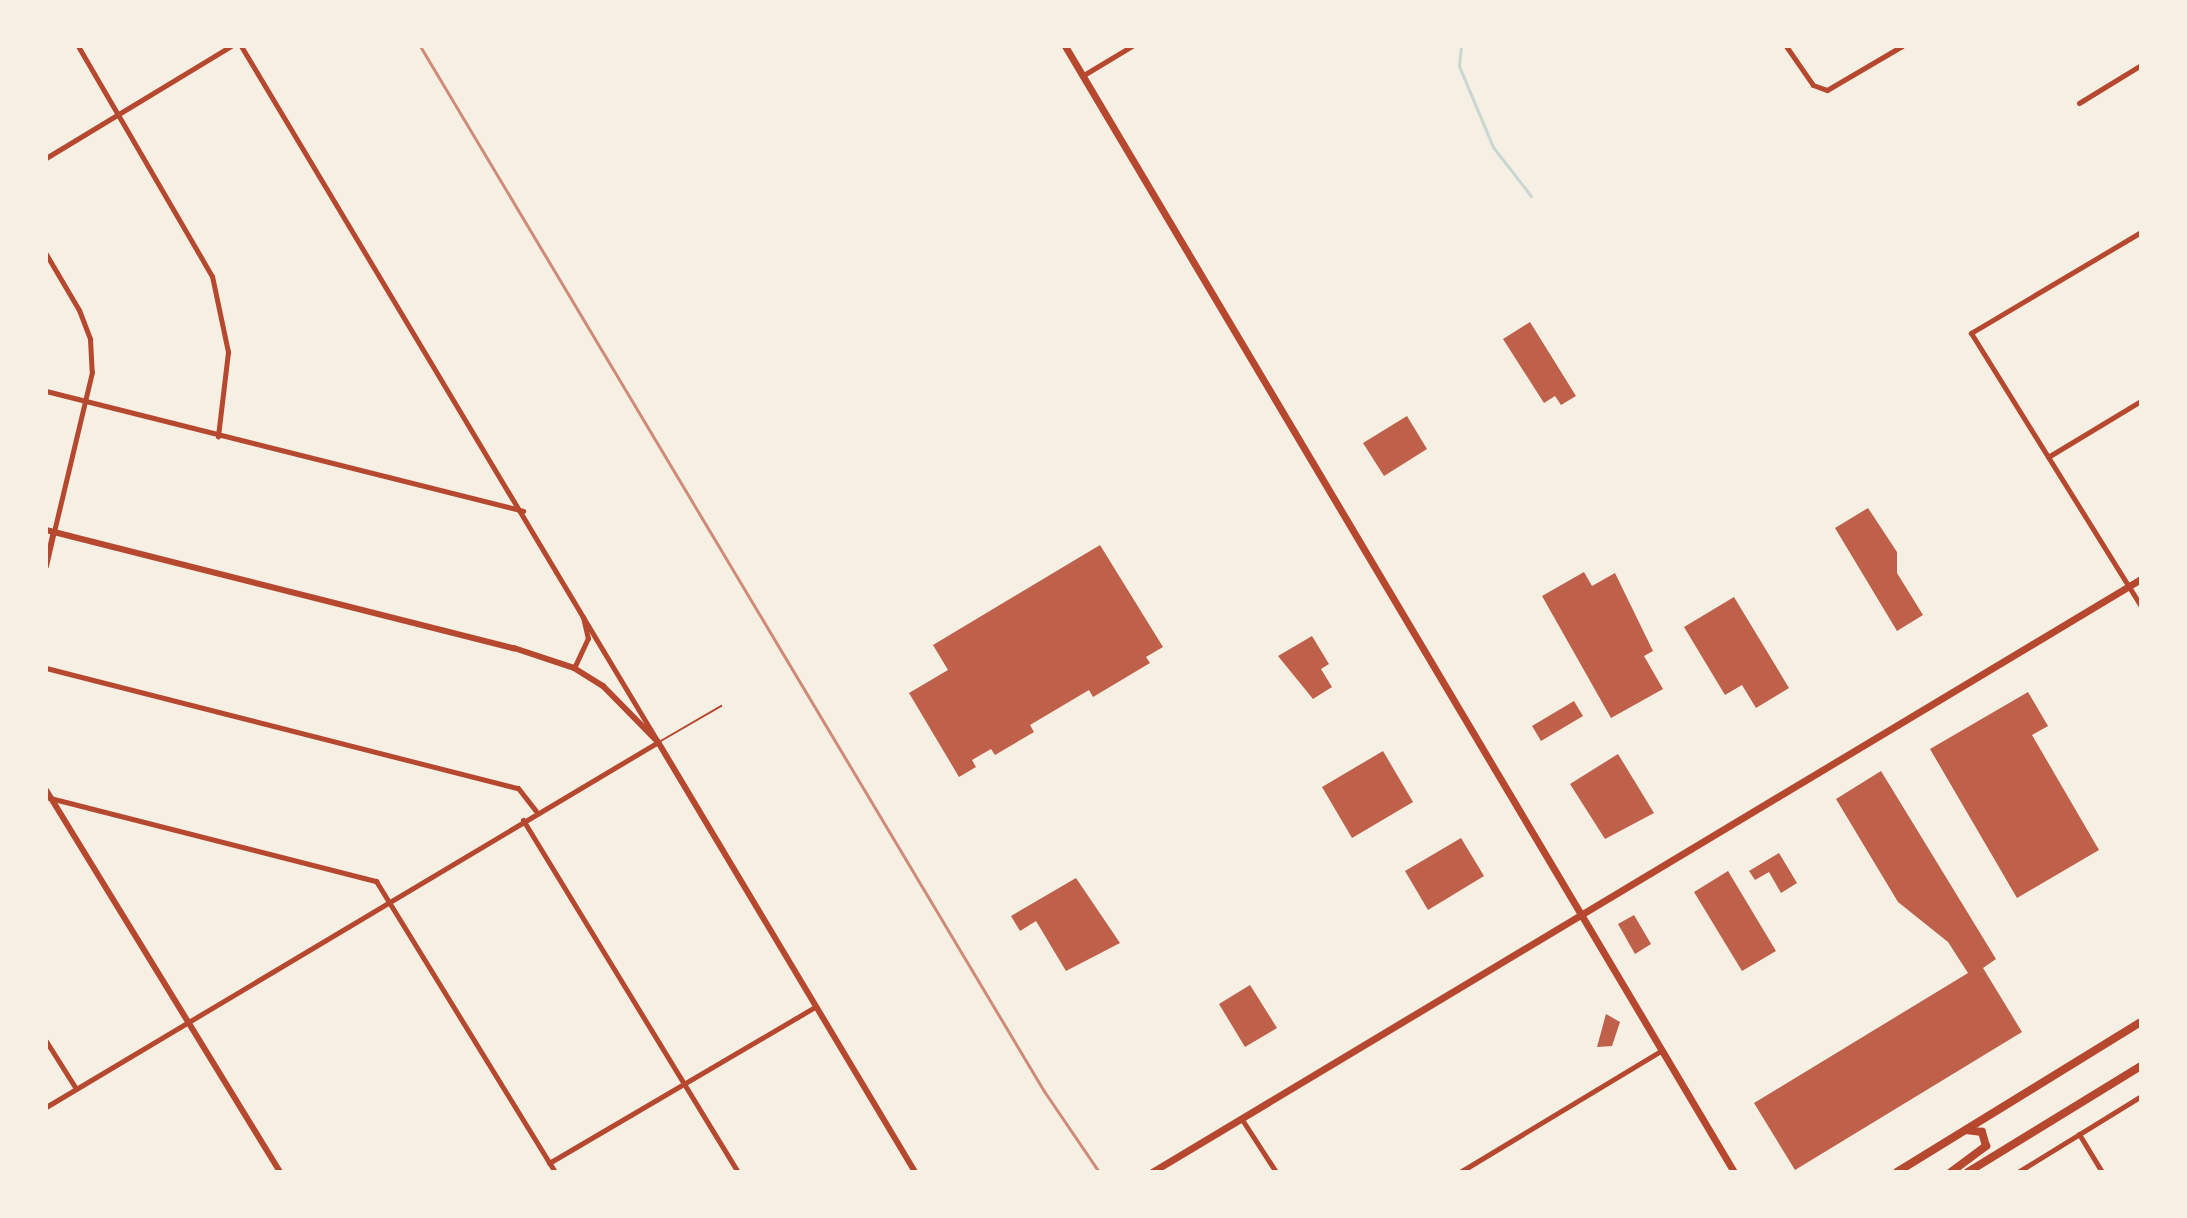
<!DOCTYPE html>
<style>
body{margin:0}
#map{position:relative;width:2187px;height:1218px;overflow:hidden;background:#f6efe4;font-family:"Asap Condensed",sans-serif}
div>[style]{position:absolute}
.stream>*{height:3px;margin:-1.5px;padding:0 1.5px;transform-origin:1.5px;border-radius:1.5px;background:#c9d6d2}
.building>*{inset:0;background:#bf614a}
.service>*{height:2px;margin:-1px;padding:0 1px;transform-origin:1px;border-radius:1px;background:#b5482f}
.minor>*{height:5px;margin:-2.5px;padding:0 2.5px;transform-origin:2.5px;border-radius:2.5px;background:#b5482f}
.tertiary>*{height:6px;margin:-3px;padding:0 3px;transform-origin:3px;border-radius:3px;background:#b5482f}
.secondary>*{height:7px;margin:-3.5px;padding:0 3.5px;transform-origin:3.5px;border-radius:3.5px;background:#b5482f}
.trunk>*{height:8px;margin:-4px;padding:0 4px;transform-origin:4px;border-radius:4px;background:#b5482f}
.rail>*{height:3px;margin:-1.5px;padding:0 1.5px;transform-origin:1.5px;border-radius:1.5px;background:#cf8b77}
span{translate:-50% -50%;white-space:nowrap;text-align:center;line-height:1.15;-webkit-text-stroke:8px #f6efe4;paint-order:stroke}
.frame{position:absolute;inset:0;border:48px solid #f6efe4;pointer-events:none}
</style>
<div id="map">
<div class="stream">
<i style="left:1461px;top:46px;width:20px;rotate:96deg"></i>
<i style="left:1459px;top:66px;width:88px;rotate:67.2deg"></i>
<i style="left:1493px;top:147px;width:62px;rotate:52.2deg"></i>
</div>
<div class="building">
<i style="clip-path:polygon(1530px 322px,1576px 396px,1561px 405px,1555px 396px,1544px 403px,1503px 339px)"></i>
<i style="clip-path:polygon(1407px 416px,1427px 449px,1384px 476px,1363px 443px)"></i>
<i style="clip-path:polygon(1868px 508px,1897px 552px,1897px 573px,1923px 615px,1897px 631px,1835px 528px)"></i>
<i style="clip-path:polygon(1100px 545px,1163px 647px,1146px 657px,1150px 663px,1093px 697px,1089px 690px,1030px 725px,1034px 732px,995px 755px,991px 749px,972px 760px,976px 767px,959px 777px,909px 693px,948px 670px,933px 645px)"></i>
<i style="clip-path:polygon(1584px 572px,1592px 586px,1615px 573px,1653px 651px,1644px 656px,1663px 689px,1611px 718px,1542px 596px)"></i>
<i style="clip-path:polygon(1734px 597px,1789px 688px,1756px 708px,1742px 685px,1725px 695px,1684px 627px)"></i>
<i style="clip-path:polygon(1312px 636px,1329px 664px,1321px 669px,1332px 687px,1313px 699px,1278px 656px)"></i>
<i style="clip-path:polygon(2028px 692px,2048px 726px,2032px 735px,2099px 850px,2017px 898px,1930px 749px)"></i>
<i style="clip-path:polygon(1574px 701px,1583px 716px,1541px 741px,1532px 726px)"></i>
<i style="clip-path:polygon(1383px 751px,1413px 802px,1352px 838px,1322px 787px)"></i>
<i style="clip-path:polygon(1618px 754px,1654px 813px,1605px 839px,1570px 784px)"></i>
<i style="clip-path:polygon(1881px 771px,1996px 959px,1983px 968px,2022px 1032px,1795px 1170px,1754px 1103px,1968px 973px,1948px 942px,1898px 902px,1836px 799px)"></i>
<i style="clip-path:polygon(1461px 838px,1484px 876px,1428px 910px,1405px 871px)"></i>
<i style="clip-path:polygon(1779px 853px,1797px 883px,1781px 893px,1769px 872px,1755px 880px,1749px 871px)"></i>
<i style="clip-path:polygon(1728px 871px,1776px 951px,1742px 971px,1694px 892px)"></i>
<i style="clip-path:polygon(1076px 878px,1120px 943px,1066px 971px,1036px 921px,1020px 931px,1011px 916px)"></i>
<i style="clip-path:polygon(1634px 915px,1651px 944px,1635px 954px,1618px 924px)"></i>
<i style="clip-path:polygon(1250px 985px,1277px 1028px,1245px 1047px,1219px 1004px)"></i>
<i style="clip-path:polygon(1606px 1014px,1620px 1022px,1612px 1046px,1597px 1047px)"></i>
</div>
<div class="service">
<i style="left:659px;top:742px;width:72px;rotate:-30.1deg"></i>
</div>
<div class="minor">
<i style="left:78px;top:46px;width:266px;rotate:59.8deg"></i>
<i style="left:212px;top:276px;width:78px;rotate:78.1deg"></i>
<i style="left:228px;top:352px;width:85px;rotate:96.8deg"></i>
<i style="left:241px;top:46px;width:666px;rotate:59.08deg"></i>
<i style="left:583px;top:617px;width:22px;rotate:77deg"></i>
<i style="left:588px;top:638px;width:33px;rotate:115deg"></i>
<i style="left:1786px;top:46px;width:47px;rotate:55.3deg"></i>
<i style="left:1813px;top:85px;width:15px;rotate:20deg"></i>
<i style="left:1827px;top:90px;width:87px;rotate:-30.4deg"></i>
<i style="left:1082px;top:76px;width:58px;rotate:-31deg"></i>
<i style="left:2079px;top:103px;width:73px;rotate:-31.5deg"></i>
<i style="left:46px;top:158px;width:216px;rotate:-31.2deg"></i>
<i style="left:2141px;top:232px;width:198px;rotate:149.3deg"></i>
<i style="left:1971px;top:333px;width:322px;rotate:58.1deg"></i>
<i style="left:46px;top:254px;width:65px;rotate:59.5deg"></i>
<i style="left:79px;top:310px;width:31px;rotate:69deg"></i>
<i style="left:90px;top:339px;width:33px;rotate:87deg"></i>
<i style="left:92px;top:372px;width:164px;rotate:103.4deg"></i>
<i style="left:46px;top:391px;width:492px;rotate:14.1deg"></i>
<i style="left:2048px;top:457px;width:109px;rotate:-31.1deg"></i>
<i style="left:46px;top:668px;width:487px;rotate:14.3deg"></i>
<i style="left:518px;top:788px;width:29px;rotate:52deg"></i>
<i style="left:46px;top:797px;width:341px;rotate:14.3deg"></i>
<i style="left:376px;top:881px;width:342px;rotate:58.4deg"></i>
<i style="left:523px;top:820px;width:412px;rotate:58.6deg"></i>
<i style="left:46px;top:1041px;width:54px;rotate:57.8deg"></i>
<i style="left:46px;top:1107px;width:713px;rotate:-30.81deg"></i>
<i style="left:658px;top:742px;width:146px;rotate:-121deg"></i>
<i style="left:1243px;top:1121px;width:61px;rotate:57.1deg"></i>
<i style="left:2079px;top:1134px;width:44px;rotate:58.8deg"></i>
<i style="left:549px;top:1163px;width:308px;rotate:-30.4deg"></i>
<i style="left:1460px;top:1172px;width:236px;rotate:-31.1deg"></i>
<i style="left:2018px;top:1172px;width:145px;rotate:-31.7deg"></i>
</div>
<div class="tertiary">
<i style="left:46px;top:530px;width:483px;rotate:14.2deg"></i>
<i style="left:514px;top:648px;width:63px;rotate:18.4deg"></i>
<i style="left:574px;top:668px;width:34px;rotate:32deg"></i>
<i style="left:603px;top:686px;width:78px;rotate:45.5deg"></i>
<i style="left:658px;top:742px;width:501px;rotate:59.13deg"></i>
<i style="left:46px;top:566px;width:35px;rotate:-77deg"></i>
<i style="left:46px;top:790px;width:448px;rotate:58.5deg"></i>
</div>
<div class="secondary">
<i style="left:1065px;top:46px;width:1310px;rotate:59.28deg"></i>
<i style="left:1152px;top:1172px;width:1153px;rotate:-30.95deg"></i>
</div>
<div class="trunk">
<i style="left:1897px;top:1172px;width:286px;rotate:-31.6deg"></i>
<i style="left:1951px;top:1172px;width:44px;rotate:-36.6deg"></i>
<i style="left:1986px;top:1146px;width:15px;rotate:-106deg"></i>
<i style="left:1982px;top:1132px;width:16px;rotate:-173deg"></i>
<i style="left:1968px;top:1172px;width:203px;rotate:-31.5deg"></i>
</div>
<div class="rail">
<i style="left:420px;top:46px;width:1217px;rotate:59.16deg"></i>
<i style="left:1044px;top:1091px;width:98px;rotate:55.8deg"></i>
</div>
<div class="frame"></div>
</div>
